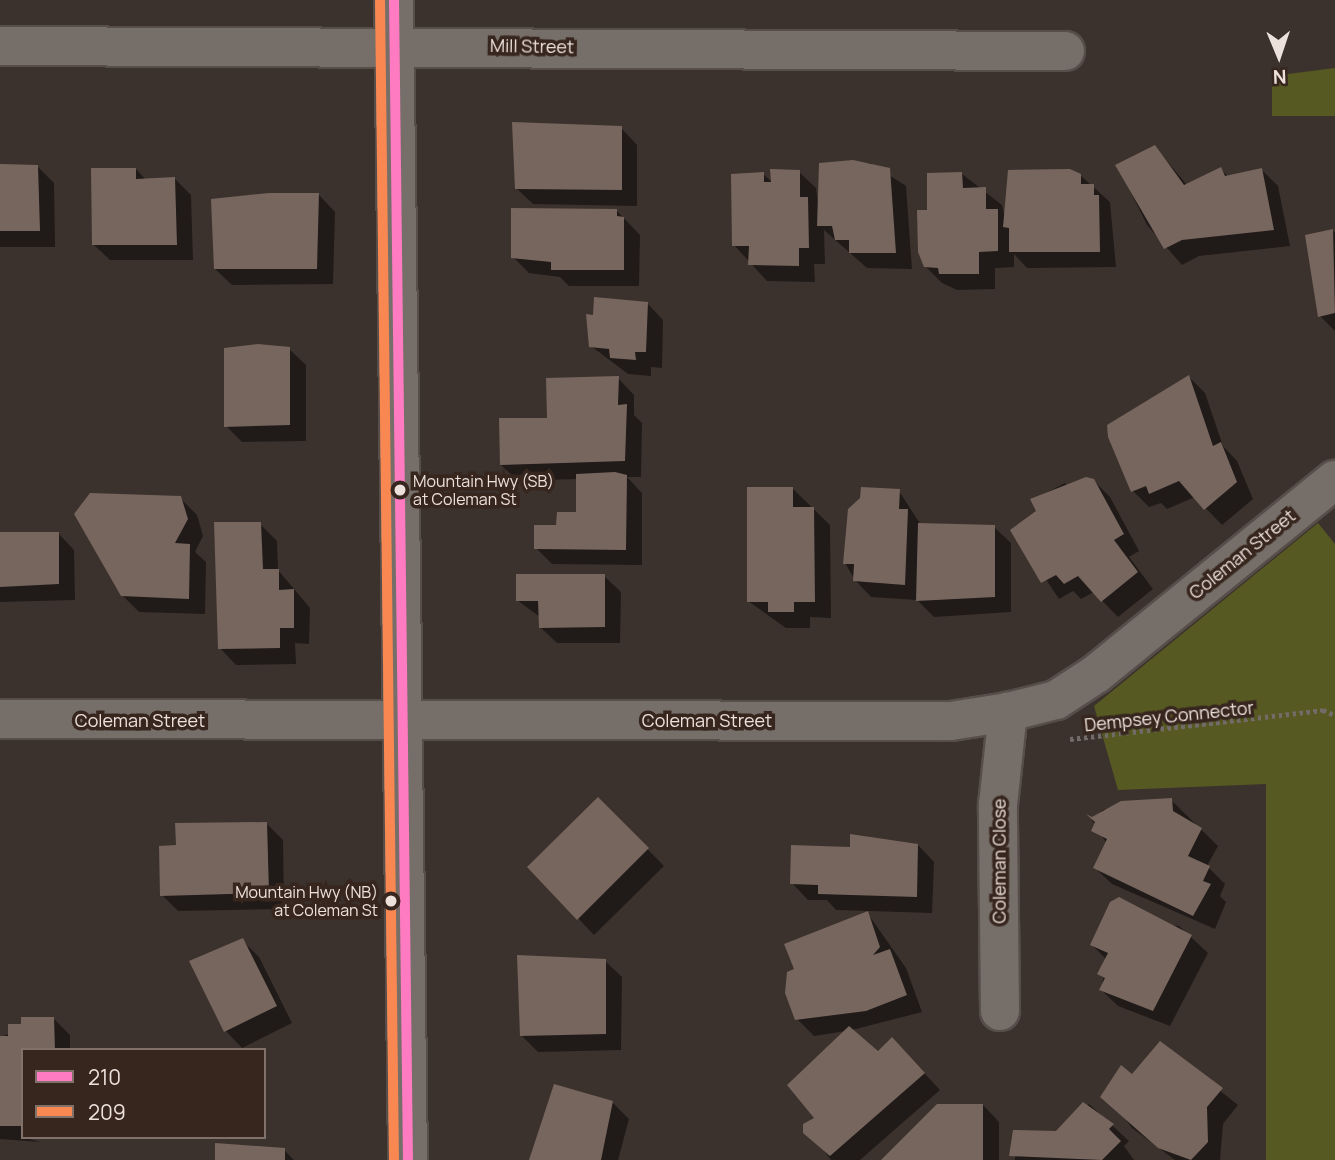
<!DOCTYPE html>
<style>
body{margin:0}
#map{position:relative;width:1335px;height:1160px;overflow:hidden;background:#3c322d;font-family:Manrope,sans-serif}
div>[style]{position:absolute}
.green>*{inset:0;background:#565922}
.shadow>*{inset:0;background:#0007}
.building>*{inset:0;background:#77665e}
.path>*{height:4.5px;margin-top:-2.25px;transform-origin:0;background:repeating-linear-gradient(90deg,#726b68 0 3.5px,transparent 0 7px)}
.roads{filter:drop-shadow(2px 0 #574e4a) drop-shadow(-2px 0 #574e4a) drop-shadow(0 2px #574e4a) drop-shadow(0 -2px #574e4a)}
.street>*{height:38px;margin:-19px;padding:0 19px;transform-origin:19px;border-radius:19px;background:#766e69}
.bus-1>*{height:10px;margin:-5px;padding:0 5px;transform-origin:5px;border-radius:5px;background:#fe7ac1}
.bus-2>*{height:10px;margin:-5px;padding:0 5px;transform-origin:5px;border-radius:5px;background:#f88751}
.dots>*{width:19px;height:19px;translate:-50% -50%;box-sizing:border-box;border:4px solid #37261e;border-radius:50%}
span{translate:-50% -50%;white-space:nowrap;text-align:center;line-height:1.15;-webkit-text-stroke:7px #37261e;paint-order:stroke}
.bus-label{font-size:16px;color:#ede1dc}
.left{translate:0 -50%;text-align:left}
.right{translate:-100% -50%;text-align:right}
.street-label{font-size:18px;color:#ede1dc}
.legend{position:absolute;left:21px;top:1048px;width:245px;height:91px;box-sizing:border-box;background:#37261e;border:2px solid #80716a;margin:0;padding:9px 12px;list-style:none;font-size:21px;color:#ede1dc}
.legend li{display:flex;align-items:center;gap:14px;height:35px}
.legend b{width:35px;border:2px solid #80716a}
.north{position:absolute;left:1244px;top:21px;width:70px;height:70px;-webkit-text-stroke:5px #37261e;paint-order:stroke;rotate:178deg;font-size:19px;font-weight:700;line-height:28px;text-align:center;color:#ede1dc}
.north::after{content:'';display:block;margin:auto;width:24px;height:32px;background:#ede1dc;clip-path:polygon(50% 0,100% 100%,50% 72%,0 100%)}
</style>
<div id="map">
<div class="green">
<i style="clip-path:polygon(1335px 68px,1335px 116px,1272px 116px,1272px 76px)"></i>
<i style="clip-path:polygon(1318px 523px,1335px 544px,1335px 1160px,1266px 1160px,1266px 784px,1118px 790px,1094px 706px)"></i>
</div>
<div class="shadow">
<i style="clip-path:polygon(621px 128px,637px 145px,637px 206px,533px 204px,516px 188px)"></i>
<i style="clip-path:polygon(1155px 147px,1187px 185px,1221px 170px,1229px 177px,1262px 170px,1278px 186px,1290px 246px,1199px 256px,1182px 265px,1147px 225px,1118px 166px)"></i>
<i style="clip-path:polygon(870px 163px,906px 186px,912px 269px,867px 268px,824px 230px,825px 264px,814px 264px,815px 282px,767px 281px,734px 245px,763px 174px,773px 183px,799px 172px,816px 188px,819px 211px,821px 165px)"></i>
<i style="clip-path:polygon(0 166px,37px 166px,54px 183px,55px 247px,0 247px)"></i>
<i style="clip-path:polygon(136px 169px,146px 180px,175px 179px,191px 195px,193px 260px,110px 260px,93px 244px)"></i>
<i style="clip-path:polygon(962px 174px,1002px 205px,1005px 219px,1080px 175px,1110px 202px,1116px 267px,1027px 268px,1014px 254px,1014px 267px,995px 268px,995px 289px,957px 290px,942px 283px,925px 266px,929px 212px)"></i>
<i style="clip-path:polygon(319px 195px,335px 212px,333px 284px,232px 285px,215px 269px)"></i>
<i style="clip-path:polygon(616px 210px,640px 235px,639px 286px,569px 286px,560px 277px,529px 273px,513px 257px)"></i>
<i style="clip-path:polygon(1333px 231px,1335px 233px,1335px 331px,1320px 316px)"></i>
<i style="clip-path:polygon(647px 303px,663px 320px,662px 368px,651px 367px,651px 376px,628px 374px,591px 346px)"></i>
<i style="clip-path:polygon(289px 349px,306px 365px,306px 441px,242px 442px,226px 426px)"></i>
<i style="clip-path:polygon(1189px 377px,1205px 393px,1223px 446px,1237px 461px,1253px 499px,1222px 525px,1195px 497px,1167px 509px,1161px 503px,1149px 507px,1133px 491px)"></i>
<i style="clip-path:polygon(618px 378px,634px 395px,634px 415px,642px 423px,641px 477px,627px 477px,642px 493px,642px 565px,552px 564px,536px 548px,578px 514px,578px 479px,518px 481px,501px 465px,549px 420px)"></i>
<i style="clip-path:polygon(1094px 481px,1110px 497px,1139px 551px,1129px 557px,1153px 589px,1118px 617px,1094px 592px,1081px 599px,1073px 591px,1059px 599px,1013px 530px,1038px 511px,1032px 500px,1065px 483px,1071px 489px)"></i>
<i style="clip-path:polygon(792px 488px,830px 525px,831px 618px,810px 617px,810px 628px,786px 628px,748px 601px)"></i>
<i style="clip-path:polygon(899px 491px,921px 525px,994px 527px,1011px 543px,1011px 612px,934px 617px,917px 600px,871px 597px,855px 580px,845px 563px)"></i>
<i style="clip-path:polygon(180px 498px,197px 515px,203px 536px,195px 552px,206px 562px,205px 614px,139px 612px,122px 595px)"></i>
<i style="clip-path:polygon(260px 524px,277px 541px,278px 570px,310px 608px,309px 644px,295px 643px,296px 664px,236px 665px,220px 648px)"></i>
<i style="clip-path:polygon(58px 533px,74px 550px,75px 600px,0 602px,0 534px)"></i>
<i style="clip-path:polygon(604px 576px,621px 592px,620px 643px,557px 643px,540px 627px,540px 617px,517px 600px)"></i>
<i style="clip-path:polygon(598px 799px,664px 866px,594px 935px,578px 918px)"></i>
<i style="clip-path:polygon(1171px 800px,1218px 846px,1207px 866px,1225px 884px,1220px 896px,1226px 902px,1215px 929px,1112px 884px,1095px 868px,1107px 844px,1092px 820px,1103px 810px)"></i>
<i style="clip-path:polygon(267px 824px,283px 840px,284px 909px,178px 911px,162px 895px)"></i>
<i style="clip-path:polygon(918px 845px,934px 862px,932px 913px,836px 910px,827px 900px,808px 900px,792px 883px,851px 848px)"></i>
<i style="clip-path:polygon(868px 914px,906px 968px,922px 1012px,852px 1030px,878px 1053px,908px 1056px,940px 1090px,860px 1160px,831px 1160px,805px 1125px,816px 1119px,846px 1031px,814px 1036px,797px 1019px)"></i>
<i style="clip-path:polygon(1160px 924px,1179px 926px,1208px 953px,1170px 1026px,1118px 1006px,1101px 990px,1107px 960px,1092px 945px)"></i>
<i style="clip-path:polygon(242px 940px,259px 957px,292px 1023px,242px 1048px,226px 1031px,192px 962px)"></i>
<i style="clip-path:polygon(605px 961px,622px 977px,621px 1050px,538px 1052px,522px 1036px)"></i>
<i style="clip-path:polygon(54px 1019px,70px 1035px,70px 1050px,23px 1050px,23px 1137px,40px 1142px,0 1139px,0 1037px)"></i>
<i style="clip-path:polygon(1160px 1043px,1238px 1105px,1223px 1124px,1220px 1160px,1175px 1160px,1132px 1128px,1104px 1091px,1121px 1068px,1132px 1076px)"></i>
<i style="clip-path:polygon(612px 1102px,629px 1119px,618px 1160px,533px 1160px)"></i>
<i style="clip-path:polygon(1089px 1104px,1129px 1141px,1124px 1146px,1134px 1160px,1015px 1160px,1015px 1132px,1057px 1132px)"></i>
<i style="clip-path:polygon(983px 1105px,999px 1122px,999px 1160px,884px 1160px)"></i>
<i style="clip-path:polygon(284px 1150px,294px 1160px,217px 1160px)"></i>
</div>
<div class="building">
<i style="clip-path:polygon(512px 122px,622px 126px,622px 190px,515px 189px)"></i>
<i style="clip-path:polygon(1155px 145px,1184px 185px,1221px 167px,1225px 176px,1262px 168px,1274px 230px,1182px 240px,1164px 249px,1115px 165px)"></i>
<i style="clip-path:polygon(853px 160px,890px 168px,896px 253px,849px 253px,849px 240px,835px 240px,832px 226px,817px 226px,819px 163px)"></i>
<i style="clip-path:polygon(0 164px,38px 165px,40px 231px,0 231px)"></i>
<i style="clip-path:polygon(91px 168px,136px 168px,136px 179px,175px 177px,177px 245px,92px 245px)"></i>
<i style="clip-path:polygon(770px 169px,800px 170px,800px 197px,808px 197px,809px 248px,799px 248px,799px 266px,748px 265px,749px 246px,732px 246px,731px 174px,764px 172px,764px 182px,771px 182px)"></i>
<i style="clip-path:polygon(1070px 169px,1081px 174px,1081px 184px,1094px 184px,1094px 195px,1099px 195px,1100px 252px,1009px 252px,1009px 228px,1003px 227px,1008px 170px)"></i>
<i style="clip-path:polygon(962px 172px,963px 188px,986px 187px,986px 209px,998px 209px,998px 251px,979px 252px,979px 274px,939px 274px,938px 268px,924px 267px,918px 252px,917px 210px,927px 210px,927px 173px)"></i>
<i style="clip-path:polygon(269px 193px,319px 193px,317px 269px,214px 269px,211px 199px)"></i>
<i style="clip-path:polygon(511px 208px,617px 209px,617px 216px,624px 217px,624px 270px,551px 270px,551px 262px,511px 258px)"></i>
<i style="clip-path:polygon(1333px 229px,1335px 313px,1318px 317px,1305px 235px)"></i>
<i style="clip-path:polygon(594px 297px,648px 302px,646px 352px,635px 352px,636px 360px,610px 358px,609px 349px,589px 347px,586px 314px,593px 315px)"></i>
<i style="clip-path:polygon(258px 344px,290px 347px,290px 425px,224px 427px,224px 348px)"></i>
<i style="clip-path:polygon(1189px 375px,1213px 446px,1221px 442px,1237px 482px,1204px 510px,1179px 481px,1149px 494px,1146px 486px,1131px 492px,1108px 437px,1107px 425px)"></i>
<i style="clip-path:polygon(619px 376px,618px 405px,627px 404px,625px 461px,500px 465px,499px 418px,547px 418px,546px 378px)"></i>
<i style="clip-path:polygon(615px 472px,627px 475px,626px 550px,534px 549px,534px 525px,556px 525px,557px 512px,576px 512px,576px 474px)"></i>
<i style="clip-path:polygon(1086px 477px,1094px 479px,1124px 534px,1114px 540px,1138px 572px,1101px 602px,1078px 576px,1064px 584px,1056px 575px,1041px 583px,1010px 530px,1036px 511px,1030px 499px)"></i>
<i style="clip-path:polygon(747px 487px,793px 487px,793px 507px,814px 507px,815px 602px,794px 602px,794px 612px,768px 612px,768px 602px,747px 602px)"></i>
<i style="clip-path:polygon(861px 487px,900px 489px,899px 509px,908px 509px,905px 585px,853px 581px,854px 564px,843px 564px,848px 509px,860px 498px)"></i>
<i style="clip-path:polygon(90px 493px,181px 496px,188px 519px,175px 543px,190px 544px,189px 599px,121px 596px,74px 514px)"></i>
<i style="clip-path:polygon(214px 522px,261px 522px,263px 569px,279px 569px,279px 590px,294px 589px,294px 628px,280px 628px,280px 648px,218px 649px)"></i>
<i style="clip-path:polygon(918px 523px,995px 525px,995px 597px,916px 601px)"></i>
<i style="clip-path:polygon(0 532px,59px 532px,59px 584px,0 587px)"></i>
<i style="clip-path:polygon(516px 574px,605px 574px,605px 627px,539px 628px,538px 601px,516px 601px)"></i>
<i style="clip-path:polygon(598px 797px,649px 848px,577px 920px,527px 867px)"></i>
<i style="clip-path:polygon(1172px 798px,1173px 811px,1202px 828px,1188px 856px,1210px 866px,1203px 881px,1211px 884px,1193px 916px,1093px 868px,1107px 839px,1091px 831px,1095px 822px,1086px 814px,1092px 817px,1121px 801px)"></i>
<i style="clip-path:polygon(267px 822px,269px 893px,160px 896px,159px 846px,176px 845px,175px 823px)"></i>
<i style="clip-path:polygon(850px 834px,918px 844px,917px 897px,818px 894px,818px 885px,790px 884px,791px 845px,850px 847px)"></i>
<i style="clip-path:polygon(1119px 897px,1192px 935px,1153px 1011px,1099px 990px,1105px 978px,1097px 974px,1108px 953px,1090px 945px,1110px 902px)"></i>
<i style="clip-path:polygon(868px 911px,880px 947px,873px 955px,890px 949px,907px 995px,866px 1011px,795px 1020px,785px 993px,787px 972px,794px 969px,784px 944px)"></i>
<i style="clip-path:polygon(243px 938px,277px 1006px,224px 1032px,189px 961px)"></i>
<i style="clip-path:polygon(517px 955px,606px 959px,606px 1034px,520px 1036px)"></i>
<i style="clip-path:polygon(21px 1017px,54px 1017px,55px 1050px,23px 1050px,23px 1126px,0 1126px,0 1036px,8px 1036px,8px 1024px,21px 1024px)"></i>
<i style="clip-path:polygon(849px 1026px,878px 1051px,892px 1037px,925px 1073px,830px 1156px,803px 1133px,803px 1124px,814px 1118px,787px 1085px)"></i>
<i style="clip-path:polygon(1160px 1041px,1223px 1088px,1207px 1107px,1208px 1142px,1191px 1160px,1158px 1148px,1100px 1097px,1121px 1065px,1132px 1074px)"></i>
<i style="clip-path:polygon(554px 1084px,613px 1101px,601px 1160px,529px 1160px)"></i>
<i style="clip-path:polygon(1083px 1102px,1114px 1124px,1109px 1129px,1121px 1141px,1102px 1160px,1009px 1156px,1013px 1130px,1056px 1131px)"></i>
<i style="clip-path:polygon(937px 1104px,983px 1104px,983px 1160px,881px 1160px)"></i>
<i style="clip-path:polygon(215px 1143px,285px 1148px,285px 1160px,215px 1160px)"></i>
</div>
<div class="path">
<i style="left:1070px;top:739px;width:255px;rotate:-6.5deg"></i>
<i style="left:1323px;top:710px;width:13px;rotate:23deg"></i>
</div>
<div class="roads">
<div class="street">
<i style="left:394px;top:0;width:1160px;rotate:89.31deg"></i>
<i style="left:0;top:46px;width:1065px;rotate:0.27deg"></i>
<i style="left:0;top:719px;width:951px;rotate:0.12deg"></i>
<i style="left:951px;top:721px;width:58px;rotate:-9deg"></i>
<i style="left:1008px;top:712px;width:49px;rotate:-14deg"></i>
<i style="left:1056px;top:700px;width:48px;rotate:-33deg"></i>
<i style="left:1096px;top:674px;width:308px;rotate:-39.1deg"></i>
<i style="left:1000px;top:1011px;width:206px;rotate:-90.6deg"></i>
<i style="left:998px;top:805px;width:94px;rotate:-83.9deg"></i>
</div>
</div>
<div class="bus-1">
<i style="left:394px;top:0;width:1160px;rotate:89.31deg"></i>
</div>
<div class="bus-2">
<i style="left:380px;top:0;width:1160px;rotate:89.31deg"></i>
</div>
<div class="dots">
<i style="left:400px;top:490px;background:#ede1dc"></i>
<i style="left:391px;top:901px;background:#ede1dc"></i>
</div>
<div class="bus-label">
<span class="left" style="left:413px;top:490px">Mountain Hwy (SB)<br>at Coleman St</span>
<span class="right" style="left:378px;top:901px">Mountain Hwy (NB)<br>at Coleman St</span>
</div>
<div class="street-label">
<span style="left:532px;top:46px;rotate:1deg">Mill Street</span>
<span style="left:1242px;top:554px;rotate:-39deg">Coleman Street</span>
<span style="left:1169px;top:716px;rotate:-6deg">Dempsey Connector</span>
<span style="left:140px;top:720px">Coleman Street</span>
<span style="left:707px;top:720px">Coleman Street</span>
<span style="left:999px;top:861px;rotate:-90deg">Coleman Close</span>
</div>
<ul class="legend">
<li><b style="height:9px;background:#fe7ac1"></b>210</li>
<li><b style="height:9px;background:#f88751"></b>209</li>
</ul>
<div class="north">N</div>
</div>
